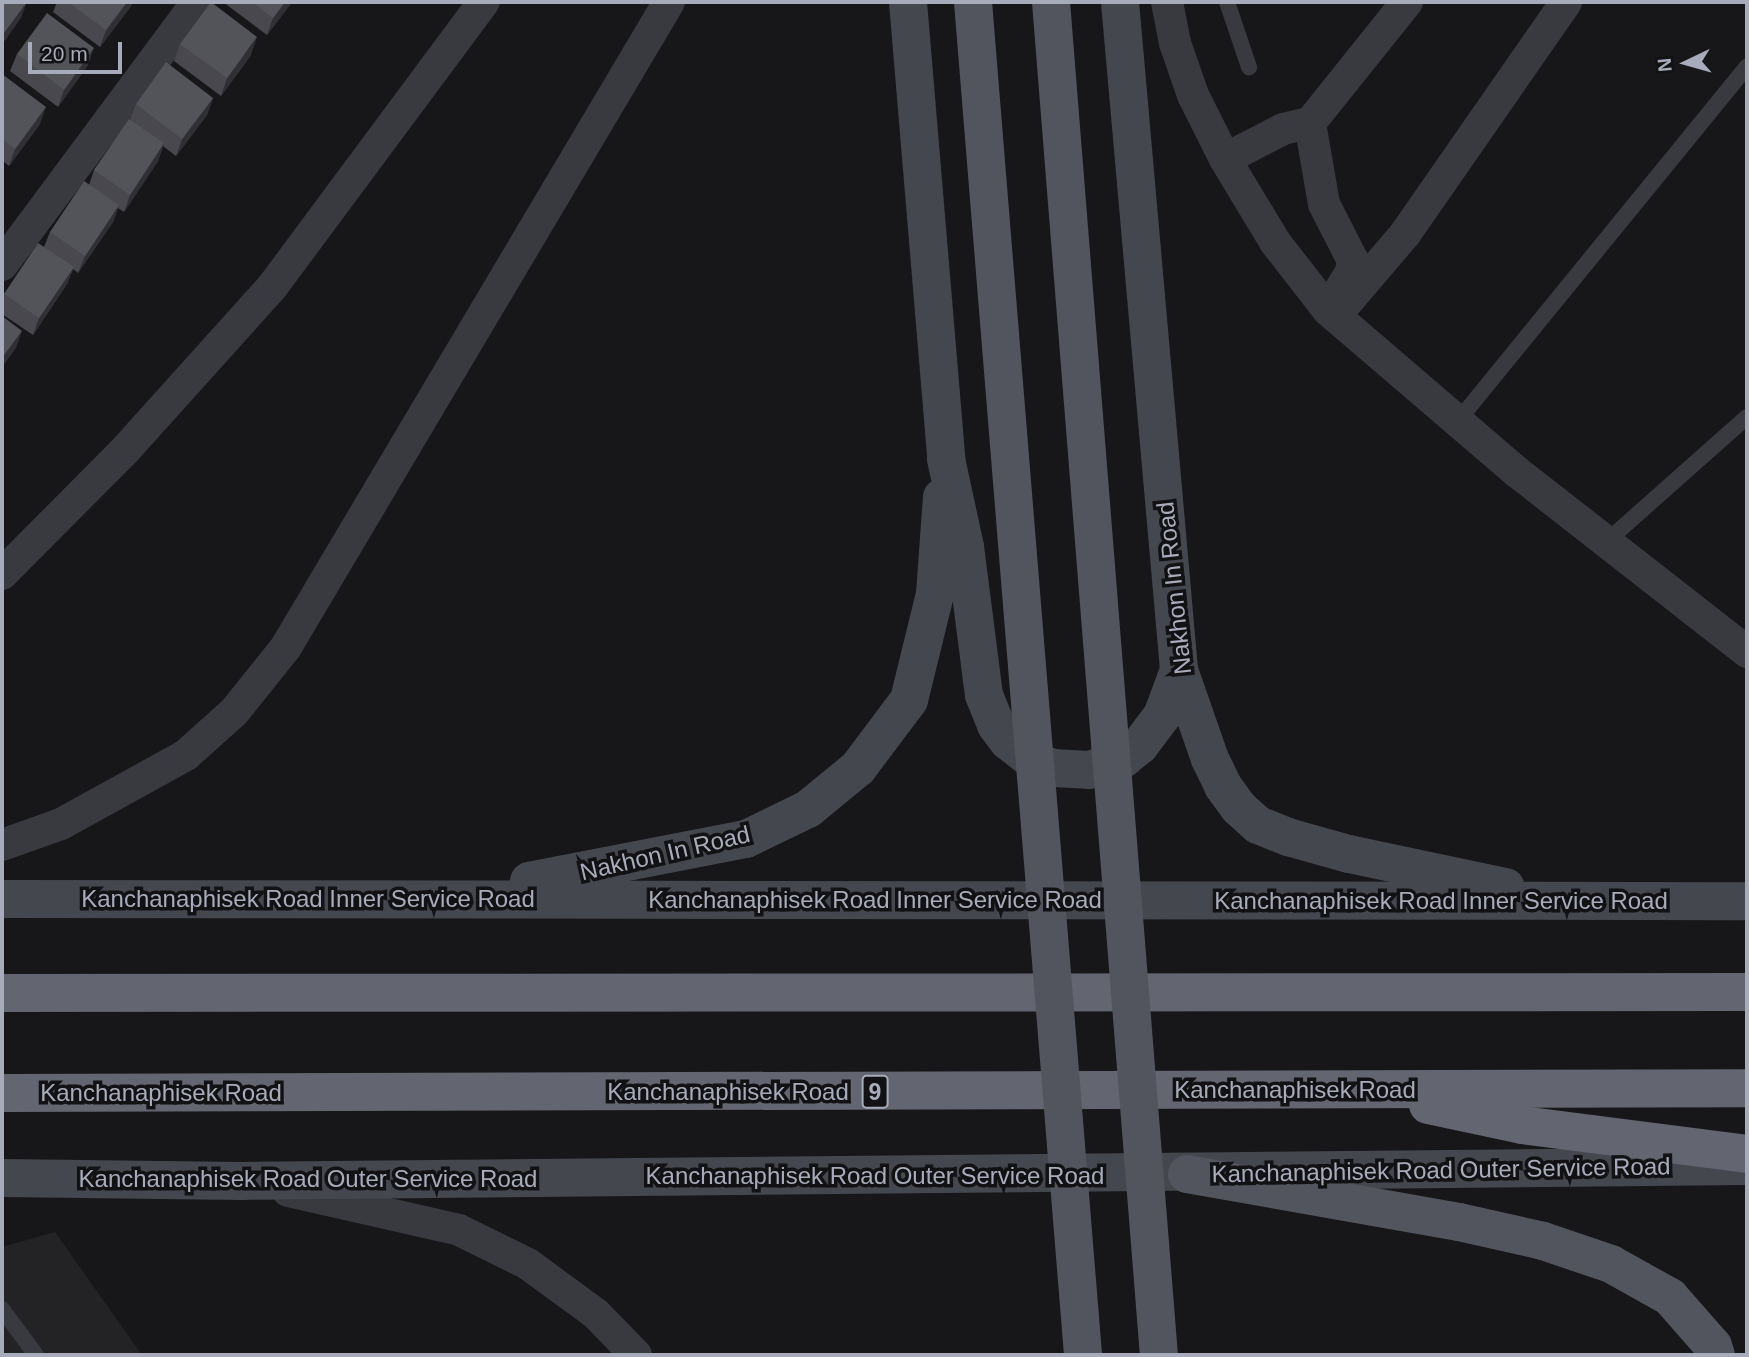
<!DOCTYPE html>
<style>
body{margin:0}
#map{position:relative;width:1749px;height:1357px;overflow:hidden;background:#171719;font-family:Helvetica,sans-serif}
div>[style]{position:absolute}
.built>*{inset:0;background:#232326}
.lane>*{height:16px;margin:-8px;padding:0 8px;transform-origin:8px;border-radius:8px;background:#393a40}
.street>*{height:32px;margin:-16px;padding:0 16px;transform-origin:16px;border-radius:16px;background:#393a40}
.secondary>*{height:38px;margin:-19px;padding:0 19px;transform-origin:19px;border-radius:19px;background:#45474f}
.primary>*{height:38px;margin:-19px;padding:0 19px;transform-origin:19px;border-radius:19px;background:#53555e}
.highway>*{height:38px;margin:-19px;padding:0 19px;transform-origin:19px;border-radius:19px;background:#636570}
.primary-bridge>*{height:38px;margin:-19px;padding:0 19px;transform-origin:19px;border-radius:19px;background:#53555e}
.wall>*{inset:0;background:#48484e}
.shaded-wall>*{inset:0;background:#303034}
.building>*{inset:0;background:#53535a}
span{translate:-50% -50%;white-space:nowrap;text-align:center;line-height:1.15;-webkit-text-stroke:7px #121214;paint-order:stroke}
.shield-label span{padding:2px 5px;background:#121214;border:2px solid;border-radius:5px;-webkit-text-stroke-width:0}
.shield-label{font-size:23px;color:#a8acba;font-weight:700}
.street-label{font-size:24px;color:#a8acba}
.frame{position:absolute;inset:0;border:4px solid #a8acba;pointer-events:none}
.north{position:absolute;left:1651px;top:28px;width:70px;height:70px;-webkit-text-stroke:5px #121214;paint-order:stroke;rotate:265deg;font-size:19px;font-weight:700;line-height:28px;text-align:center;color:#a8acba}
.north::after{content:'';display:block;margin:auto;width:24px;height:32px;background:#a8acba;clip-path:polygon(50% 0,100% 100%,50% 72%,0 100%)}
.scale{position:absolute;left:28px;top:42px;width:94px;height:32px;box-sizing:border-box;border:4px solid #a8acba;border-top:0;padding-left:9px;font-size:21px;line-height:24px;white-space:nowrap;color:#a8acba;-webkit-text-stroke:5px #121214;paint-order:stroke}
</style>
<div id="map">
<div class="built">
<i style="clip-path:polygon(55px 1232px,142px 1355px,2px 1355px,2px 1247px)"></i>
</div>
<div class="lane">
<i style="left:1227px;top:2px;width:69px;rotate:71.3deg"></i>
<i style="left:1457px;top:422px;width:459px;rotate:-50.8deg"></i>
<i style="left:1606px;top:542px;width:188px;rotate:-41.6deg"></i>
<i style="left:2px;top:1309px;width:57px;rotate:53.5deg"></i>
</div>
<div class="street">
<i style="left:1167px;top:2px;width:42px;rotate:79deg"></i>
<i style="left:1175px;top:43px;width:55px;rotate:70.9deg"></i>
<i style="left:1193px;top:95px;width:72px;rotate:63.4deg"></i>
<i style="left:1225px;top:159px;width:97px;rotate:58.9deg"></i>
<i style="left:1275px;top:242px;width:86px;rotate:52.1deg"></i>
<i style="left:1328px;top:310px;width:249px;rotate:40.6deg"></i>
<i style="left:1517px;top:472px;width:292px;rotate:38deg"></i>
<i style="left:1310px;top:123px;width:82px;rotate:80.2deg"></i>
<i style="left:1324px;top:204px;width:62px;rotate:63deg"></i>
<i style="left:1352px;top:259px;width:11px;rotate:90deg"></i>
<i style="left:1352px;top:270px;width:35px;rotate:121deg"></i>
<i style="left:1225px;top:159px;width:65px;rotate:-27.3deg"></i>
<i style="left:1283px;top:129px;width:28px;rotate:-13deg"></i>
<i style="left:1310px;top:123px;width:155px;rotate:-51.3deg"></i>
<i style="left:2px;top:265px;width:327px;rotate:-53.4deg"></i>
<i style="left:1335px;top:316px;width:108px;rotate:-49.5deg"></i>
<i style="left:1405px;top:234px;width:282px;rotate:-55.2deg"></i>
<i style="left:2px;top:574px;width:177px;rotate:-45.2deg"></i>
<i style="left:127px;top:448px;width:217px;rotate:-48deg"></i>
<i style="left:272px;top:287px;width:355px;rotate:-53.4deg"></i>
<i style="left:2px;top:845px;width:63px;rotate:-19.6deg"></i>
<i style="left:61px;top:824px;width:143px;rotate:-28.9deg"></i>
<i style="left:186px;top:755px;width:64px;rotate:-41.9deg"></i>
<i style="left:234px;top:712px;width:83px;rotate:-51.3deg"></i>
<i style="left:286px;top:647px;width:750px;rotate:-59.3deg"></i>
<i style="left:288px;top:1191px;width:175px;rotate:12.8deg"></i>
<i style="left:459px;top:1230px;width:77px;rotate:26.2deg"></i>
<i style="left:528px;top:1264px;width:84px;rotate:36.3deg"></i>
<i style="left:596px;top:1314px;width:57px;rotate:45.7deg"></i>
</div>
<div class="secondary">
<i style="left:908px;top:2px;width:459px;rotate:85.2deg"></i>
<i style="left:946px;top:459px;width:90px;rotate:77.8deg"></i>
<i style="left:965px;top:547px;width:149px;rotate:82.7deg"></i>
<i style="left:984px;top:695px;width:32px;rotate:68deg"></i>
<i style="left:996px;top:725px;width:20px;rotate:53deg"></i>
<i style="left:1008px;top:741px;width:33px;rotate:38deg"></i>
<i style="left:1034px;top:761px;width:20px;rotate:20deg"></i>
<i style="left:1053px;top:768px;width:36px;rotate:3deg"></i>
<i style="left:1089px;top:770px;width:36px;rotate:-18deg"></i>
<i style="left:1123px;top:759px;width:22px;rotate:-39deg"></i>
<i style="left:1140px;top:745px;width:36px;rotate:-53deg"></i>
<i style="left:1162px;top:716px;width:49px;rotate:-69.7deg"></i>
<i style="left:1120px;top:2px;width:671px;rotate:84.95deg"></i>
<i style="left:1179px;top:670px;width:94px;rotate:70.8deg"></i>
<i style="left:1210px;top:759px;width:30px;rotate:64deg"></i>
<i style="left:1223px;top:786px;width:27px;rotate:54deg"></i>
<i style="left:1239px;top:808px;width:25px;rotate:42deg"></i>
<i style="left:1258px;top:825px;width:32px;rotate:22deg"></i>
<i style="left:1288px;top:837px;width:63px;rotate:15.6deg"></i>
<i style="left:1349px;top:854px;width:160px;rotate:11.9deg"></i>
<i style="left:529px;top:881px;width:221px;rotate:-11deg"></i>
<i style="left:746px;top:839px;width:69px;rotate:-25.8deg"></i>
<i style="left:808px;top:809px;width:65px;rotate:-39.4deg"></i>
<i style="left:858px;top:768px;width:85px;rotate:-53.1deg"></i>
<i style="left:909px;top:700px;width:109px;rotate:-76.2deg"></i>
<i style="left:935px;top:594px;width:97px;rotate:-85.9deg"></i>
<i style="left:2px;top:899px;width:1745px;rotate:0.07deg"></i>
<i style="left:2px;top:1178px;width:239px;rotate:0.7deg"></i>
<i style="left:241px;top:1181px;width:1505px;rotate:-0.57deg"></i>
</div>
<div class="primary">
<i style="left:1187px;top:1174px;width:276px;rotate:10deg"></i>
<i style="left:1459px;top:1222px;width:86px;rotate:12.7deg"></i>
<i style="left:1543px;top:1241px;width:72px;rotate:18.7deg"></i>
<i style="left:1611px;top:1264px;width:68px;rotate:29.2deg"></i>
<i style="left:1670px;top:1297px;width:65px;rotate:48.7deg"></i>
<i style="left:1713px;top:1346px;width:9px;rotate:72deg"></i>
</div>
<div class="highway">
<i style="left:2px;top:993px;width:1745px;rotate:-0.03deg"></i>
<i style="left:2px;top:1093px;width:1745px;rotate:-0.16deg"></i>
<i style="left:1428px;top:1105px;width:96px;rotate:12deg"></i>
<i style="left:1522px;top:1125px;width:227px;rotate:7.3deg"></i>
</div>
<div class="primary-bridge">
<i style="left:973px;top:2px;width:1357px;rotate:85.35deg"></i>
<i style="left:1051px;top:2px;width:1357px;rotate:85.44deg"></i>
</div>
<div class="wall">
<i style="clip-path:polygon(57px 2px,132px 2px,131px 6px,100px 47px,53px 12px)"></i>
<i style="clip-path:polygon(223px 2px,292px 2px,267px 35px)"></i>
<i style="clip-path:polygon(180px 44px,251px 55px,221px 96px,174px 61px)"></i>
<i style="clip-path:polygon(17px 54px,88px 65px,58px 107px,10px 71px)"></i>
<i style="clip-path:polygon(2px 74px,40px 124px,9px 166px,2px 160px)"></i>
<i style="clip-path:polygon(213px 98px,207px 115px,176px 156px,163px 146px,158px 161px,124px 212px,118px 208px,113px 222px,78px 273px,73px 269px,67px 284px,33px 335px,2px 314px,2px 301px,4px 294px,44px 247px,50px 232px,89px 185px,94px 170px,130px 120px,136px 104px)"></i>
</div>
<div class="shaded-wall">
<i style="clip-path:polygon(27px 2px,21px 18px,2px 45px,2px 36px)"></i>
<i style="clip-path:polygon(127px 2px,132px 2px,131px 6px,100px 47px,106px 30px)"></i>
<i style="clip-path:polygon(285px 2px,292px 2px,267px 35px,273px 18px)"></i>
<i style="clip-path:polygon(257px 37px,251px 55px,221px 96px,227px 78px)"></i>
<i style="clip-path:polygon(94px 48px,88px 65px,58px 107px,64px 90px)"></i>
<i style="clip-path:polygon(213px 98px,207px 115px,176px 156px,182px 139px)"></i>
<i style="clip-path:polygon(46px 107px,40px 124px,9px 166px,15px 149px)"></i>
<i style="clip-path:polygon(164px 143px,158px 161px,124px 212px,130px 195px)"></i>
<i style="clip-path:polygon(119px 205px,113px 222px,78px 273px,85px 256px)"></i>
<i style="clip-path:polygon(74px 267px,67px 284px,33px 335px,39px 318px)"></i>
<i style="clip-path:polygon(22px 331px,16px 348px,2px 367px,2px 358px)"></i>
</div>
<div class="building">
<i style="clip-path:polygon(2px 2px,27px 2px,2px 36px)"></i>
<i style="clip-path:polygon(68px 2px,127px 2px,106px 30px)"></i>
<i style="clip-path:polygon(211px 2px,257px 37px,227px 78px,180px 44px)"></i>
<i style="clip-path:polygon(252px 2px,285px 2px,273px 18px)"></i>
<i style="clip-path:polygon(47px 13px,94px 48px,64px 90px,17px 54px)"></i>
<i style="clip-path:polygon(166px 62px,213px 98px,182px 139px,136px 104px)"></i>
<i style="clip-path:polygon(2px 74px,46px 107px,15px 149px,2px 139px)"></i>
<i style="clip-path:polygon(129px 119px,164px 143px,130px 195px,94px 170px)"></i>
<i style="clip-path:polygon(84px 181px,119px 205px,85px 256px,50px 232px)"></i>
<i style="clip-path:polygon(38px 243px,74px 267px,39px 318px,4px 294px)"></i>
<i style="clip-path:polygon(2px 316px,22px 331px,2px 358px)"></i>
</div>
<div class="shield-label">
<span style="left:875px;top:1092px">9</span>
</div>
<div class="street-label">
<span style="left:1174px;top:588px;rotate:-96deg">Nakhon In Road</span>
<span style="left:665px;top:853px;rotate:-13deg">Nakhon In Road</span>
<span style="left:308px;top:899px">Kanchanaphisek Road Inner Service Road</span>
<span style="left:875px;top:900px">Kanchanaphisek Road Inner Service Road</span>
<span style="left:1441px;top:901px">Kanchanaphisek Road Inner Service Road</span>
<span style="left:1295px;top:1090px">Kanchanaphisek Road</span>
<span style="left:728px;top:1092px">Kanchanaphisek Road</span>
<span style="left:161px;top:1093px">Kanchanaphisek Road</span>
<span style="left:1441px;top:1170px;rotate:-1deg">Kanchanaphisek Road Outer Service Road</span>
<span style="left:875px;top:1176px">Kanchanaphisek Road Outer Service Road</span>
<span style="left:308px;top:1179px">Kanchanaphisek Road Outer Service Road</span>
</div>
<div class="frame"></div>
<div class="north">N</div>
<div class="scale">20 m</div>
</div>
